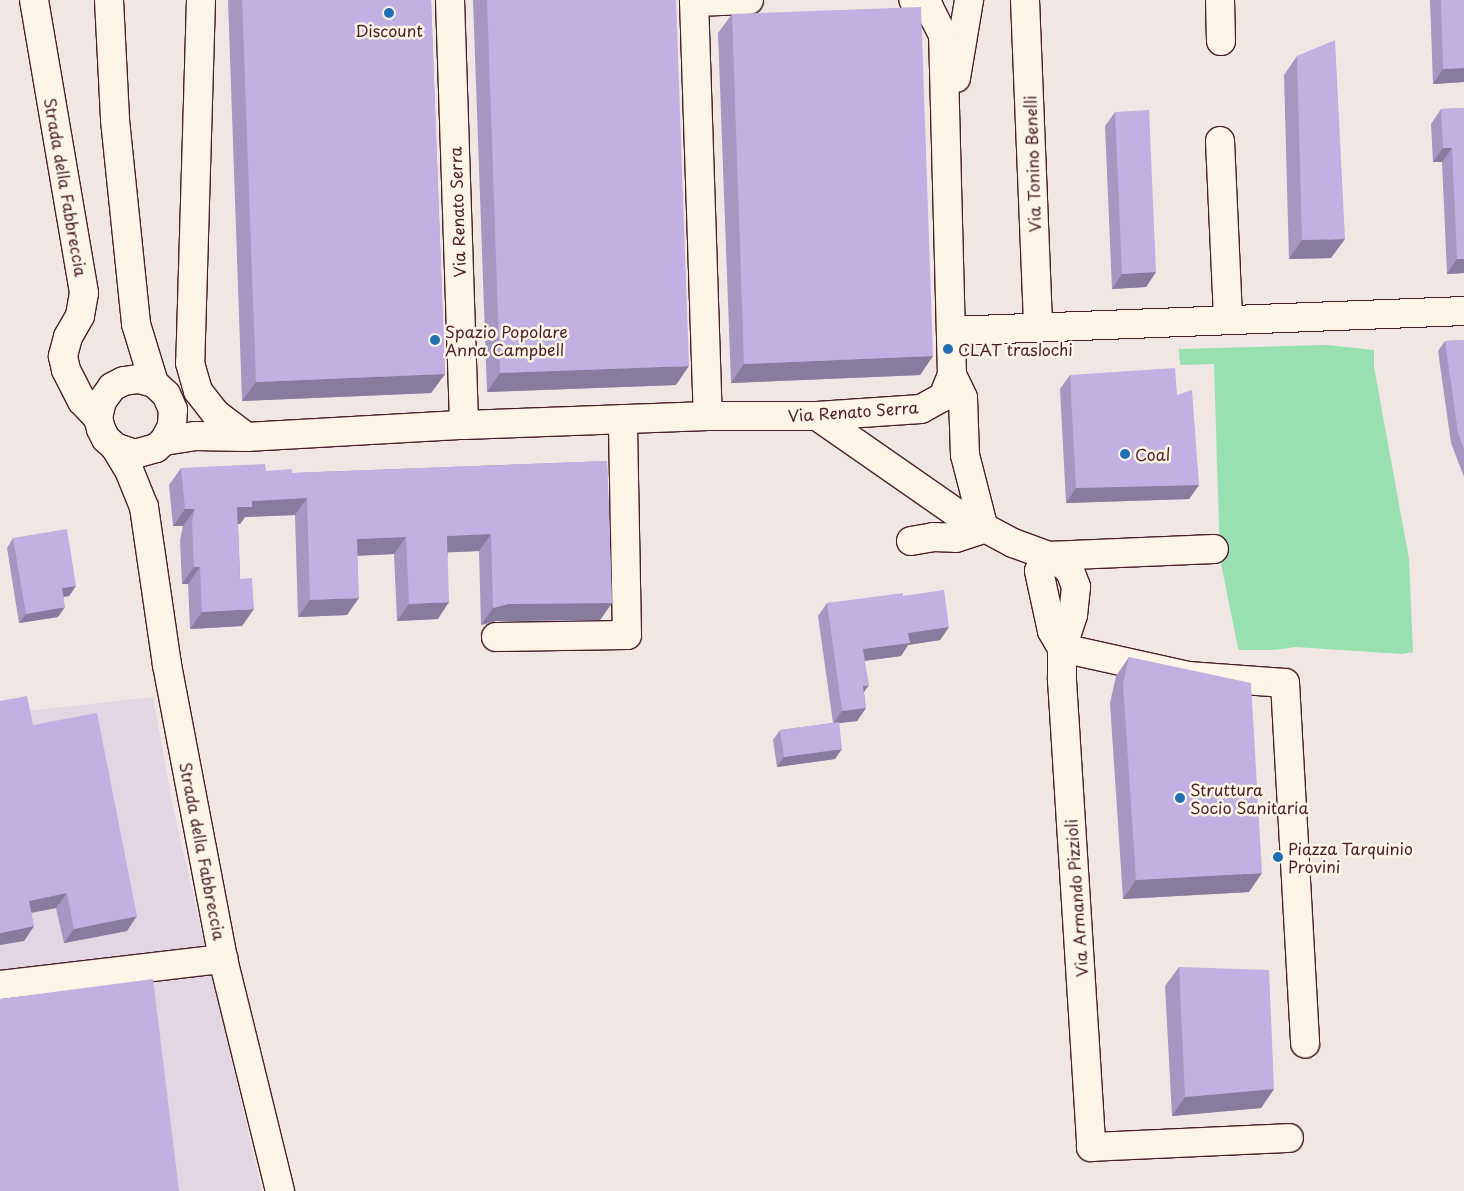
<!DOCTYPE html>
<style>
body{margin:0}
#map{position:relative;width:1464px;height:1191px;overflow:hidden;background:#f0e7e4;font-family:"Playpen Sans",sans-serif}
div>[style]{position:absolute}
.built>*{inset:0;background:#e2d6e3}
.green>*{inset:0;background:#98e0af}
.roads{filter:drop-shadow(1px 0 #4a1f2b) drop-shadow(-1px 0 #4a1f2b) drop-shadow(0 1px #4a1f2b) drop-shadow(0 -1px #4a1f2b)}
.minor>*{height:28px;margin:-14px;padding:0 14px;transform-origin:14px;border-radius:14px;background:#fcf5e5}
.wall>*{inset:0;background:#a697c2}
.shaded-wall>*{inset:0;background:#877b9e}
.building>*{inset:0;background:#c1b0e1}
.dots>*{width:14px;height:14px;translate:-50% -50%;box-sizing:border-box;border:2px solid #fcf5e5;border-radius:50%}
span{translate:-50% -50%;white-space:nowrap;text-align:center;line-height:1.15;-webkit-text-stroke:5px #fcf5e5;paint-order:stroke}
.poi-label{font-size:16px;color:#4a1f2b}
.left{translate:0 -50%;text-align:left}
.street-label{font-size:16px;color:#4a1f2b}
</style>
<div id="map">
<div class="built">
<i style="clip-path:polygon(153px 697px,173px 807px,262px 1191px,0 1191px,0 714px)"></i>
</div>
<div class="green">
<i style="clip-path:polygon(1327px 345px,1374px 350px,1374px 367px,1409px 559px,1413px 652px,1402px 654px,1296px 647px,1273px 650px,1239px 650px,1238px 648px,1220px 559px,1214px 364px,1180px 365px,1179px 349px)"></i>
</div>
<div class="roads">
<div class="minor">
<i style="left:34px;top:0;width:297px;rotate:80.3deg"></i>
<i style="left:84px;top:293px;width:23px;rotate:100deg"></i>
<i style="left:80px;top:316px;width:24px;rotate:120deg"></i>
<i style="left:68px;top:337px;width:20px;rotate:105deg"></i>
<i style="left:63px;top:356px;width:14px;rotate:78deg"></i>
<i style="left:66px;top:370px;width:35px;rotate:63deg"></i>
<i style="left:82px;top:401px;width:23px;rotate:47deg"></i>
<i style="left:109px;top:0;width:120px;rotate:87.1deg"></i>
<i style="left:115px;top:120px;width:205px;rotate:84.1deg"></i>
<i style="left:136px;top:324px;width:62px;rotate:73deg"></i>
<i style="left:154px;top:383px;width:16px;rotate:43deg"></i>
<i style="left:166px;top:394px;width:17px;rotate:66deg"></i>
<i style="left:173px;top:410px;width:16px;rotate:94deg"></i>
<i style="left:172px;top:426px;width:17px;rotate:118deg"></i>
<i style="left:164px;top:441px;width:11px;rotate:139deg"></i>
<i style="left:156px;top:448px;width:22px;rotate:164deg"></i>
<i style="left:135px;top:454px;width:21px;rotate:-161deg"></i>
<i style="left:115px;top:447px;width:12px;rotate:-138deg"></i>
<i style="left:106px;top:439px;width:11px;rotate:-117deg"></i>
<i style="left:101px;top:429px;width:11px;rotate:-105deg"></i>
<i style="left:98px;top:418px;width:17px;rotate:-77deg"></i>
<i style="left:102px;top:401px;width:17px;rotate:-54deg"></i>
<i style="left:112px;top:387px;width:13px;rotate:-27deg"></i>
<i style="left:124px;top:381px;width:15px;rotate:-8deg"></i>
<i style="left:139px;top:379px;width:16px;rotate:15deg"></i>
<i style="left:201px;top:0;width:363px;rotate:91.7deg"></i>
<i style="left:190px;top:363px;width:29px;rotate:74deg"></i>
<i style="left:198px;top:391px;width:29px;rotate:52deg"></i>
<i style="left:216px;top:414px;width:38px;rotate:37deg"></i>
<i style="left:450px;top:0;width:425px;rotate:88.1deg"></i>
<i style="left:694px;top:0;width:416px;rotate:88.1deg"></i>
<i style="left:1025px;top:0;width:327px;rotate:87.7deg"></i>
<i style="left:1220px;top:0;width:41px;rotate:88.6deg"></i>
<i style="left:694px;top:2px;width:55px;rotate:-2.1deg"></i>
<i style="left:956px;top:78px;width:79px;rotate:-80.5deg"></i>
<i style="left:1220px;top:141px;width:179px;rotate:87.4deg"></i>
<i style="left:951px;top:331px;width:513px;rotate:-2.23deg"></i>
<i style="left:952px;top:375px;width:25px;rotate:64deg"></i>
<i style="left:963px;top:398px;width:57px;rotate:88deg"></i>
<i style="left:965px;top:455px;width:76px;rotate:75.6deg"></i>
<i style="left:817px;top:416px;width:168px;rotate:34.8deg"></i>
<i style="left:955px;top:512px;width:66px;rotate:28.1deg"></i>
<i style="left:1013px;top:543px;width:37px;rotate:20deg"></i>
<i style="left:1048px;top:556px;width:16px;rotate:30deg"></i>
<i style="left:1062px;top:564px;width:11px;rotate:41deg"></i>
<i style="left:1070px;top:571px;width:17px;rotate:69deg"></i>
<i style="left:1076px;top:587px;width:28px;rotate:96deg"></i>
<i style="left:1073px;top:615px;width:35px;rotate:108deg"></i>
<i style="left:1062px;top:648px;width:32px;rotate:90deg"></i>
<i style="left:1062px;top:680px;width:468px;rotate:86.4deg"></i>
<i style="left:1091px;top:1147px;width:198px;rotate:-2.6deg"></i>
<i style="left:164px;top:441px;width:31px;rotate:-9deg"></i>
<i style="left:195px;top:436px;width:51px;rotate:1.1deg"></i>
<i style="left:246px;top:437px;width:218px;rotate:-3.2deg"></i>
<i style="left:464px;top:425px;width:244px;rotate:-2.1deg"></i>
<i style="left:708px;top:416px;width:109px"></i>
<i style="left:817px;top:416px;width:104px;rotate:-3.9deg"></i>
<i style="left:921px;top:409px;width:25px;rotate:-29deg"></i>
<i style="left:943px;top:397px;width:24px;rotate:-68deg"></i>
<i style="left:952px;top:375px;width:340px;rotate:-91.5deg"></i>
<i style="left:943px;top:35px;width:31px;rotate:-117deg"></i>
<i style="left:929px;top:7px;width:17px;rotate:-156deg"></i>
<i style="left:115px;top:447px;width:27px;rotate:59deg"></i>
<i style="left:129px;top:470px;width:40px;rotate:68deg"></i>
<i style="left:144px;top:507px;width:160px;rotate:81.7deg"></i>
<i style="left:167px;top:665px;width:299px;rotate:79.2deg"></i>
<i style="left:223px;top:959px;width:239px;rotate:76.2deg"></i>
<i style="left:911px;top:541px;width:22px;rotate:-10deg"></i>
<i style="left:933px;top:537px;width:23px;rotate:2deg"></i>
<i style="left:956px;top:538px;width:29px;rotate:-18deg"></i>
<i style="left:1048px;top:556px;width:166px;rotate:-2.4deg"></i>
<i style="left:1048px;top:556px;width:17px;rotate:121deg"></i>
<i style="left:1039px;top:571px;width:61px;rotate:77.8deg"></i>
<i style="left:1052px;top:631px;width:20px;rotate:60deg"></i>
<i style="left:496px;top:637px;width:131px;rotate:-0.9deg"></i>
<i style="left:627px;top:635px;width:216px;rotate:-91.1deg"></i>
<i style="left:1062px;top:648px;width:129px;rotate:12.5deg"></i>
<i style="left:1188px;top:676px;width:97px;rotate:4.1deg"></i>
<i style="left:1285px;top:683px;width:361px;rotate:86.8deg"></i>
<i style="left:0;top:985px;width:225px;rotate:-6.7deg"></i>
</div>
</div>
<div class="wall">
<i style="clip-path:polygon(228px 0,431px 0,445px 374px,431px 393px,242px 401px)"></i>
<i style="clip-path:polygon(473px 0,676px 0,676px 385px,487px 392px)"></i>
<i style="clip-path:polygon(1430px 0,1464px 0,1464px 82px,1433px 84px)"></i>
<i style="clip-path:polygon(732px 14px,933px 356px,920px 375px,731px 383px,718px 33px)"></i>
<i style="clip-path:polygon(1297px 56px,1331px 258px,1289px 259px,1284px 75px)"></i>
<i style="clip-path:polygon(1464px 108px,1464px 273px,1447px 274px,1442px 162px,1433px 162px,1431px 124px,1441px 109px)"></i>
<i style="clip-path:polygon(1115px 112px,1156px 272px,1146px 287px,1112px 289px,1105px 126px)"></i>
<i style="clip-path:polygon(1464px 340px,1464px 477px,1451px 443px,1438px 351px,1445px 341px)"></i>
<i style="clip-path:polygon(1070px 375px,1177px 395px,1199px 485px,1189px 499px,1066px 503px,1060px 389px)"></i>
<i style="clip-path:polygon(607px 461px,612px 603px,600px 620px,496px 621px,481px 625px,479px 551px,448px 552px,438px 619px,397px 621px,394px 554px,357px 556px,347px 615px,298px 617px,295px 515px,245px 517px,240px 524px,238px 524px,242px 626px,190px 629px,188px 584px,182px 584px,180px 540px,183px 526px,173px 526px,169px 485px,181px 468px,266px 471px,292px 473px)"></i>
<i style="clip-path:polygon(13px 538px,76px 586px,69px 596px,64px 597px,58px 617px,19px 623px,7px 548px)"></i>
<i style="clip-path:polygon(903px 596px,949px 627px,940px 640px,908px 645px,901px 656px,865px 661px,864px 692px,866px 708px,857px 721px,839px 723px,835px 759px,777px 767px,773px 740px,780px 730px,833px 723px,818px 616px,827px 603px)"></i>
<i style="clip-path:polygon(1129px 657px,1249px 892px,1123px 899px,1110px 703px,1116px 676px)"></i>
<i style="clip-path:polygon(33px 725px,127px 931px,64px 943px,56px 908px,31px 913px,34px 926px,24px 941px)"></i>
<i style="clip-path:polygon(1179px 967px,1274px 1089px,1261px 1108px,1172px 1116px,1165px 986px)"></i>
</div>
<div class="shaded-wall">
<i style="clip-path:polygon(1464px 68px,1464px 82px,1433px 84px,1443px 69px)"></i>
<i style="clip-path:polygon(1443px 148px,1452px 148px,1442px 162px,1433px 162px)"></i>
<i style="clip-path:polygon(1345px 239px,1331px 258px,1289px 259px,1302px 240px)"></i>
<i style="clip-path:polygon(1457px 259px,1464px 259px,1464px 273px,1447px 274px)"></i>
<i style="clip-path:polygon(1156px 272px,1146px 287px,1112px 289px,1122px 274px)"></i>
<i style="clip-path:polygon(933px 356px,920px 375px,731px 383px,744px 364px)"></i>
<i style="clip-path:polygon(689px 366px,676px 385px,487px 392px,500px 373px)"></i>
<i style="clip-path:polygon(445px 374px,431px 393px,242px 401px,256px 382px)"></i>
<i style="clip-path:polygon(1199px 485px,1189px 499px,1066px 503px,1076px 488px)"></i>
<i style="clip-path:polygon(307px 498px,295px 515px,245px 517px,240px 524px,225px 524px,237px 507px,252px 501px)"></i>
<i style="clip-path:polygon(185px 509px,195px 509px,183px 526px,173px 526px)"></i>
<i style="clip-path:polygon(491px 534px,479px 551px,435px 553px,447px 536px)"></i>
<i style="clip-path:polygon(406px 537px,394px 554px,345px 556px,357px 539px)"></i>
<i style="clip-path:polygon(194px 567px,200px 567px,188px 584px,182px 584px)"></i>
<i style="clip-path:polygon(76px 586px,69px 596px,55px 598px,62px 588px)"></i>
<i style="clip-path:polygon(359px 598px,347px 615px,298px 617px,310px 600px)"></i>
<i style="clip-path:polygon(449px 602px,438px 619px,397px 621px,409px 604px)"></i>
<i style="clip-path:polygon(612px 603px,600px 620px,496px 621px,481px 625px,493px 608px,508px 604px)"></i>
<i style="clip-path:polygon(65px 607px,58px 617px,19px 623px,26px 614px)"></i>
<i style="clip-path:polygon(254px 609px,242px 626px,190px 629px,202px 612px)"></i>
<i style="clip-path:polygon(949px 627px,940px 640px,908px 645px,901px 656px,854px 662px,863px 649px,908px 633px)"></i>
<i style="clip-path:polygon(869px 685px,860px 698px,863px 686px)"></i>
<i style="clip-path:polygon(866px 708px,857px 721px,833px 724px,842px 711px)"></i>
<i style="clip-path:polygon(842px 749px,835px 759px,777px 767px,784px 757px)"></i>
<i style="clip-path:polygon(1262px 873px,1249px 892px,1123px 899px,1136px 880px)"></i>
<i style="clip-path:polygon(67px 893px,56px 908px,19px 915px,29px 901px)"></i>
<i style="clip-path:polygon(137px 916px,127px 931px,64px 943px,74px 929px)"></i>
<i style="clip-path:polygon(34px 926px,24px 941px,0 945px,0 933px)"></i>
<i style="clip-path:polygon(1274px 1089px,1261px 1108px,1172px 1116px,1185px 1097px)"></i>
</div>
<div class="building">
<i style="clip-path:polygon(242px 0,431px 0,445px 374px,256px 382px)"></i>
<i style="clip-path:polygon(487px 0,676px 0,689px 366px,500px 373px)"></i>
<i style="clip-path:polygon(1441px 0,1464px 0,1464px 68px,1443px 69px)"></i>
<i style="clip-path:polygon(921px 7px,933px 356px,744px 364px,732px 14px)"></i>
<i style="clip-path:polygon(1335px 40px,1345px 239px,1302px 240px,1297px 56px)"></i>
<i style="clip-path:polygon(1464px 108px,1464px 259px,1457px 259px,1452px 148px,1443px 148px,1441px 109px)"></i>
<i style="clip-path:polygon(1149px 110px,1156px 272px,1122px 274px,1115px 112px)"></i>
<i style="clip-path:polygon(1464px 340px,1464px 449px,1458px 433px,1445px 341px)"></i>
<i style="clip-path:polygon(1175px 368px,1177px 395px,1192px 390px,1199px 485px,1076px 488px,1070px 375px)"></i>
<i style="clip-path:polygon(607px 461px,612px 603px,508px 604px,493px 608px,491px 534px,447px 536px,449px 602px,409px 604px,406px 537px,357px 539px,359px 598px,310px 600px,307px 498px,252px 501px,252px 507px,237px 507px,240px 579px,252px 578px,254px 609px,202px 612px,200px 567px,194px 567px,192px 523px,195px 509px,185px 509px,181px 468px,265px 464px,266px 471px,292px 469px,292px 473px)"></i>
<i style="clip-path:polygon(67px 529px,76px 586px,62px 588px,65px 607px,26px 614px,13px 538px)"></i>
<i style="clip-path:polygon(944px 590px,949px 627px,908px 633px,910px 643px,863px 649px,869px 685px,863px 686px,866px 708px,842px 711px,827px 603px,903px 593px,903px 596px)"></i>
<i style="clip-path:polygon(1129px 657px,1251px 683px,1262px 873px,1136px 880px,1123px 684px)"></i>
<i style="clip-path:polygon(27px 696px,33px 725px,97px 713px,137px 916px,74px 929px,67px 893px,29px 901px,34px 926px,0 933px,0 701px)"></i>
<i style="clip-path:polygon(839px 722px,842px 749px,784px 757px,780px 730px)"></i>
<i style="clip-path:polygon(1179px 967px,1269px 970px,1274px 1089px,1185px 1097px)"></i>
<i style="clip-path:polygon(153px 979px,179px 1191px,0 1191px,0 999px)"></i>
</div>
<div class="dots">
<i style="left:389px;top:13px;background:#1f6fb2"></i>
<i style="left:435px;top:340px;background:#1f6fb2"></i>
<i style="left:948px;top:349px;background:#1f6fb2"></i>
<i style="left:1125px;top:454px;background:#1f6fb2"></i>
<i style="left:1180px;top:798px;background:#1f6fb2"></i>
<i style="left:1278px;top:857px;background:#1f6fb2"></i>
</div>
<div class="poi-label">
<span style="left:389px;top:30px">Discount</span>
<span class="left" style="left:445px;top:340px">Spazio Popolare<br>Anna Campbell</span>
<span class="left" style="left:958px;top:349px">CLAT traslochi</span>
<span class="left" style="left:1135px;top:454px">Coal</span>
<span class="left" style="left:1190px;top:798px">Struttura<br>Socio Sanitaria</span>
<span class="left" style="left:1288px;top:857px">Piazza Tarquinio<br>Provini</span>
</div>
<div class="street-label">
<span style="left:1032px;top:164px;rotate:-92deg">Via Tonino Benelli</span>
<span style="left:66px;top:187px;rotate:80deg">Strada della Fabbreccia</span>
<span style="left:457px;top:212px;rotate:-92deg">Via Renato Serra</span>
<span style="left:853px;top:411px;rotate:-4deg">Via Renato Serra</span>
<span style="left:203px;top:851px;rotate:79deg">Strada della Fabbreccia</span>
<span style="left:1076px;top:898px;rotate:-94deg">Via Armando Pizzioli</span>
</div>
</div>
